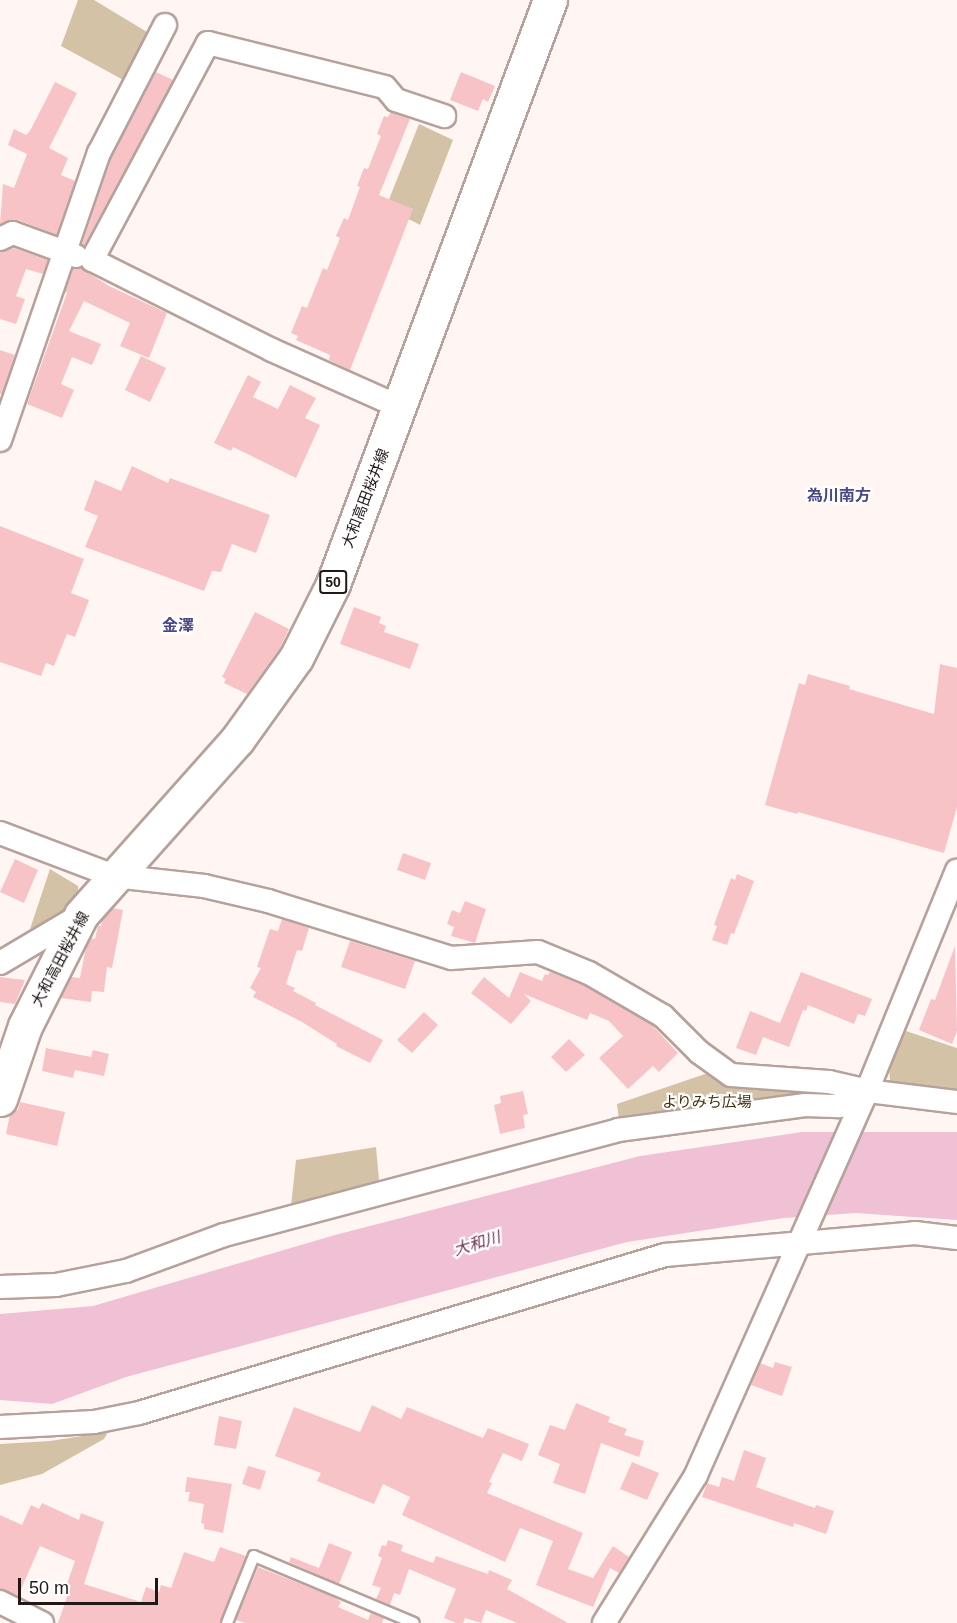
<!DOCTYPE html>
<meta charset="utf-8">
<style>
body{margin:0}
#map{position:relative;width:957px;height:1623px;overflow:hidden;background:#fff6f3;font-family:Helvetica,"Noto Sans JP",sans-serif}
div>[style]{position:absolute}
.green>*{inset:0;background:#d3c2a6}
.water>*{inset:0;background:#f0c0d5}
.building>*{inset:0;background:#f8c3c7}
.roads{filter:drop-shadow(2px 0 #b6a19b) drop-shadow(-2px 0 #b6a19b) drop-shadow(0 2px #b6a19b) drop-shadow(0 -2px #b6a19b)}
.lane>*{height:10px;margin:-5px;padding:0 5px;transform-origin:5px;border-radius:5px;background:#fff}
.street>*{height:22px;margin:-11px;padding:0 11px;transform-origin:11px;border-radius:11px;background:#fff}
.primary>*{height:33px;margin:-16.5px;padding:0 16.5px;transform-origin:16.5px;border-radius:16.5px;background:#fff}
span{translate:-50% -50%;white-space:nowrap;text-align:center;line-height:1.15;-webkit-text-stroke:4.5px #fff;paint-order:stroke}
.shield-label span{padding:2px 4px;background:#fff;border:2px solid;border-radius:4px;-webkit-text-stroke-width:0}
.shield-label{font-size:14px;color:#211917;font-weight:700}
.street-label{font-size:15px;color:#211917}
.park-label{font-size:15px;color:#402f0d}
.neighbourhood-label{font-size:16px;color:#494886;font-weight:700}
.water-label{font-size:16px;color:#703553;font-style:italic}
.scale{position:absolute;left:18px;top:1578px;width:140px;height:27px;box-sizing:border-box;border:3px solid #211917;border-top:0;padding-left:8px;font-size:18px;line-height:21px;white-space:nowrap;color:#211917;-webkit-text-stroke:4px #fff;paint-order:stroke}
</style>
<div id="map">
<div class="green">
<i style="clip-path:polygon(78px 0,94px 0,162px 41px,138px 88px,61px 46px)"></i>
<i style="clip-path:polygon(419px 124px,453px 140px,420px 225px,386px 207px)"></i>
<i style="clip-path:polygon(50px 869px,78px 886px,78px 901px,50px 925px,30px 929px)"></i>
<i style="clip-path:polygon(900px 1029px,957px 1048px,957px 1094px,890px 1081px,889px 1065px)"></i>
<i style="clip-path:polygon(705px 1074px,815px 1085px,818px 1090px,818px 1117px,622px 1142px,617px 1104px)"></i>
<i style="clip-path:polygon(376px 1147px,380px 1191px,290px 1215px,296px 1160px)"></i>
<i style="clip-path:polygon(108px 1432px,104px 1439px,42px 1474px,0 1485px,0 1444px,50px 1441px)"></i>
</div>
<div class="water">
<i style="clip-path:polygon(802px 1132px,957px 1132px,957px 1220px,856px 1213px,784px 1218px,627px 1242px,126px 1377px,52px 1404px,0 1400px,0 1314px,93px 1306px,335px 1235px,640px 1156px)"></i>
</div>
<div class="building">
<i style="clip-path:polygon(156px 72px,173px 80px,84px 246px,82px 244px,111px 158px)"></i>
<i style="clip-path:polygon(461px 72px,495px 86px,488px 102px,483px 99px,478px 111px,450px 100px)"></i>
<i style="clip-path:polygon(55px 82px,77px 93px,49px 148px,68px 158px,61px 175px,75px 181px,57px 235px,18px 220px,0 224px,3px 184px,14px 188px,27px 154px,8px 145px,14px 129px,26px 135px,30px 131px)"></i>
<i style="clip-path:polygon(391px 112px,410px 119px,379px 195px,413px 209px,350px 370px,329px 360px,330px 355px,296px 340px,298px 336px,291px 333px,302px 306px,307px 308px,323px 268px,327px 270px,340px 238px,336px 236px,344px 218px,348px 220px,360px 187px,357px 186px,364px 168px,368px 169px,381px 136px,377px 134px,384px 116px,388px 117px)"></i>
<i style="clip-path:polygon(14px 248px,48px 260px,43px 274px,26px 269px,16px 296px,25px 299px,16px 324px,0 319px,0 252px)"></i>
<i style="clip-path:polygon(81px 268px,109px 286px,167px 313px,149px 358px,120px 346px,130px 323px,84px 301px,69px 331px,101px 344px,92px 365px,72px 357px,61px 384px,74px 390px,62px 418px,27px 404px,67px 293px,65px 292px,73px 269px)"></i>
<i style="clip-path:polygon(0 350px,15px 355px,2px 394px,0 394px)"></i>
<i style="clip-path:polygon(141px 356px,166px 368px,150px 402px,125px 390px)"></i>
<i style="clip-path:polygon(248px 375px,261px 382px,253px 397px,278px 409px,290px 385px,316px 398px,305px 418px,320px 425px,296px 478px,233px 447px,231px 451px,214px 443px)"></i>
<i style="clip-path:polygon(132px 466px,168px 483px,170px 478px,270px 515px,256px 553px,232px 544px,221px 572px,212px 571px,204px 591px,85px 547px,98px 516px,84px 510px,95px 480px,121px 491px)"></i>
<i style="clip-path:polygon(0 526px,84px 559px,71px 593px,89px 600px,75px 637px,67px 634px,54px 666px,46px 663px,41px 676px,0 662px)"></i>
<i style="clip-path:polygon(354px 607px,381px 617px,379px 623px,386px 626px,384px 632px,419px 644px,410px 669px,340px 644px)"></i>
<i style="clip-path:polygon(255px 612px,289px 629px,280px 648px,247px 694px,224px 683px,226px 679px,222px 677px)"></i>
<i style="clip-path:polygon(940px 664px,957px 668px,957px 807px,944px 853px,798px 812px,797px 814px,765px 805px,799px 683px,805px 685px,808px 674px,850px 686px,849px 689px,934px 714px)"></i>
<i style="clip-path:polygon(403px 853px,431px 863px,425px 880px,397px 870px)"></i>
<i style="clip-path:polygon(15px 859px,38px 870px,24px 903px,0 892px)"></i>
<i style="clip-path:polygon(737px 874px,754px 881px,734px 934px,731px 933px,727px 945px,712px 940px,717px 926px,714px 925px,731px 878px,735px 880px)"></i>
<i style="clip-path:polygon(465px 901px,486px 909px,475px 943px,451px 936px,454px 927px,447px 924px,452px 910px,460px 913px)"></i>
<i style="clip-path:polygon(112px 908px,123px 910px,112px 968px,107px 967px,104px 992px,92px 991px,91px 1002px,61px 998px,71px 977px,80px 978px,86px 947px,90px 938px,95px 939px,98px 926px,101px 926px,102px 920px)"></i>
<i style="clip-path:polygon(282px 919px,309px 928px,302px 951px,297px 950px,286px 984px,295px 988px,293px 991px,316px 1003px,315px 1005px,383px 1040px,370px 1063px,336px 1046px,337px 1044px,302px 1022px,253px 997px,256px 992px,250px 988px,261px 968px,257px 967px,270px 929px,278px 931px)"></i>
<i style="clip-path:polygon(350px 941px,415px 961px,405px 989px,341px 967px)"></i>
<i style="clip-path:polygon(955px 946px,957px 1031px,952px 1044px,919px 1030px,931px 999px,935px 1000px)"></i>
<i style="clip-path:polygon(520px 972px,542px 981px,545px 974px,548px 975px,550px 972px,583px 985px,652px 1025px,678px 1053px,659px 1072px,653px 1066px,628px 1089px,599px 1058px,623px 1036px,609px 1021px,590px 1013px,587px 1020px,524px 994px,531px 1001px,511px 1024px,471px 993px,484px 977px,509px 998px)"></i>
<i style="clip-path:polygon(801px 972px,872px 999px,865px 1016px,858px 1014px,854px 1024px,808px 1005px,806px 1011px,803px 1010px,789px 1047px,763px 1037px,756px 1055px,736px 1048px,750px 1011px,780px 1023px)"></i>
<i style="clip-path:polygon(0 977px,25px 980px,15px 1004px,0 1002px)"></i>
<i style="clip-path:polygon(424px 1012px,438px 1025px,412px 1053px,397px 1040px)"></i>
<i style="clip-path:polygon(569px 1039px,585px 1055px,566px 1072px,551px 1057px)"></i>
<i style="clip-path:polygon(46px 1048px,91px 1057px,93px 1050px,109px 1054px,104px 1076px,75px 1070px,73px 1078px,42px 1071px)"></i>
<i style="clip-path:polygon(523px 1091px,528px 1114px,523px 1115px,525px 1128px,500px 1134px,494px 1105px,501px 1103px,500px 1096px)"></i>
<i style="clip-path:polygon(20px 1102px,65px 1112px,57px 1146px,6px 1134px,10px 1114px,15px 1110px,18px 1110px)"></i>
<i style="clip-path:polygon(775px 1362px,792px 1367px,782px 1396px,751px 1385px,760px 1363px,773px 1368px)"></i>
<i style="clip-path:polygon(576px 1403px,610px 1417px,608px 1422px,627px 1429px,624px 1435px,644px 1441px,639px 1457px,601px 1443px,585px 1494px,553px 1483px,560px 1464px,538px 1455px,550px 1425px,565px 1430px)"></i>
<i style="clip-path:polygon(372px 1405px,401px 1419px,407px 1407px,483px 1438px,488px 1428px,529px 1444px,522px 1461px,503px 1453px,489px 1482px,492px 1483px,487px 1493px,583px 1533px,568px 1569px,593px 1578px,613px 1546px,629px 1557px,619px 1573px,610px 1568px,593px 1607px,536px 1585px,553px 1541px,520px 1528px,505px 1562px,402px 1515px,410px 1497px,383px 1484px,374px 1504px,317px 1481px,321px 1473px,275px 1456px,294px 1407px,360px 1432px)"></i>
<i style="clip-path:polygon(219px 1416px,242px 1421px,236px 1449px,214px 1445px)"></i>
<i style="clip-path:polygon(744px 1450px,766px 1458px,756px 1487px,815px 1508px,816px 1505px,834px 1511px,826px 1534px,794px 1523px,793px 1527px,702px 1497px,707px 1483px,719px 1487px,722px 1477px,734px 1481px)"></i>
<i style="clip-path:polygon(632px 1462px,659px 1473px,647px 1500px,620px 1489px)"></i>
<i style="clip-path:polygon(248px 1466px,266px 1471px,260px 1490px,242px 1484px)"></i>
<i style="clip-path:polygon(187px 1477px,232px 1484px,223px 1533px,204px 1529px,204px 1524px,201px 1523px,204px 1504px,188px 1501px,190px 1492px,185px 1492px)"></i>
<i style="clip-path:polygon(42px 1503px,79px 1520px,81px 1513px,104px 1522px,84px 1584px,141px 1602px,146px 1587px,159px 1592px,161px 1585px,171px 1588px,184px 1552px,214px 1562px,220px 1547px,246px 1556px,220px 1623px,58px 1623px,71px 1585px,67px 1584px,75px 1561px,40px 1546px,18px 1596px,0 1589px,0 1515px,22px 1525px,31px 1505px,39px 1509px)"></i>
<i style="clip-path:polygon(388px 1540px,403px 1545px,401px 1551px,433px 1563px,436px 1556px,488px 1574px,489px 1570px,512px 1580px,507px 1589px,568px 1623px,517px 1623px,486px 1610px,481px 1623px,465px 1618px,463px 1623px,456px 1623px,444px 1618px,456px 1589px,409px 1569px,400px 1595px,394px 1593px,390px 1605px,376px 1599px,381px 1588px,372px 1585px,382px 1558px,378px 1556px,382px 1545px,386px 1546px)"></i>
<i style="clip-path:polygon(329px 1543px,352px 1552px,339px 1584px,289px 1562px,291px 1557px,319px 1568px)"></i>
<i style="clip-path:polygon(258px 1567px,334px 1597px,341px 1602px,338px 1607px,368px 1620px,371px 1613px,384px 1618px,382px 1623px,245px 1623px,236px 1620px)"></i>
</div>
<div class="roads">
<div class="lane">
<i style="left:227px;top:1623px;width:72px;rotate:-68.1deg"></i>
<i style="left:254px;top:1556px;width:173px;rotate:22.7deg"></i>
</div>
<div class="street">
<i style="left:0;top:239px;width:14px;rotate:-25deg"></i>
<i style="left:13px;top:233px;width:67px;rotate:20.1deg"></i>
<i style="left:400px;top:407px;width:140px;rotate:-156deg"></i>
<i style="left:272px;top:350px;width:201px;rotate:-153.4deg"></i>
<i style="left:92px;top:260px;width:246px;rotate:-61.9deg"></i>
<i style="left:208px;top:43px;width:182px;rotate:14deg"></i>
<i style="left:385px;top:87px;width:17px;rotate:50deg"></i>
<i style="left:396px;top:100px;width:51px;rotate:18.4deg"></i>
<i style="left:0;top:440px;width:304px;rotate:-71deg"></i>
<i style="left:99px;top:153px;width:144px;rotate:-62.7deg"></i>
<i style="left:0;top:833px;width:122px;rotate:20.7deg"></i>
<i style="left:114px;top:876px;width:91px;rotate:6.3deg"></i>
<i style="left:204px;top:886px;width:66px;rotate:13.2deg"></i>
<i style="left:268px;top:901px;width:192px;rotate:17.3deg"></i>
<i style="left:451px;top:958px;width:87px;rotate:-3.9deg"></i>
<i style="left:538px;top:952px;width:55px;rotate:22.4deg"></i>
<i style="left:589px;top:973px;width:86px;rotate:30.2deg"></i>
<i style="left:663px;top:1016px;width:51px;rotate:45deg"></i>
<i style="left:699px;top:1052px;width:39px;rotate:36deg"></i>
<i style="left:731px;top:1075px;width:98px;rotate:4.1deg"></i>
<i style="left:829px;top:1082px;width:39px;rotate:13deg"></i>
<i style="left:867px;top:1091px;width:91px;rotate:7deg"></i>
<i style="left:0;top:963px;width:94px;rotate:-30.7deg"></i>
<i style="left:0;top:1287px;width:56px;rotate:-2deg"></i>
<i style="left:56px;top:1285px;width:71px;rotate:-11.3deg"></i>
<i style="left:126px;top:1271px;width:104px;rotate:-20.2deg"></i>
<i style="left:224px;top:1235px;width:408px;rotate:-14.9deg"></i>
<i style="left:618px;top:1130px;width:189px;rotate:-7.6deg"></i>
<i style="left:805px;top:1105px;width:35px;rotate:2deg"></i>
<i style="left:840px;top:1106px;width:31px;rotate:-29deg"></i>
<i style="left:0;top:1427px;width:94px;rotate:-3deg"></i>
<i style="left:94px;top:1422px;width:46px;rotate:-11.3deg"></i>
<i style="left:139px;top:1413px;width:549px;rotate:-16.72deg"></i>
<i style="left:665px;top:1255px;width:251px;rotate:-5deg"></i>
<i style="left:915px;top:1233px;width:42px;rotate:6.8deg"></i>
<i style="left:0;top:1602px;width:47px;rotate:26.6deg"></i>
<i style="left:604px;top:1623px;width:174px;rotate:-58.1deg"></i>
<i style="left:696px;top:1475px;width:420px;rotate:-66deg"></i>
<i style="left:867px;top:1091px;width:238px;rotate:-67.8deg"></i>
</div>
<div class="primary">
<i style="left:0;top:1099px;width:77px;rotate:-71.1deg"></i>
<i style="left:25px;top:1026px;width:124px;rotate:-63.2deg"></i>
<i style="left:81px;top:915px;width:234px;rotate:-48.3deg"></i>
<i style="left:237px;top:740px;width:101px;rotate:-54.3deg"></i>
<i style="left:296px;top:658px;width:83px;rotate:-63.4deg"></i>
<i style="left:333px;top:584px;width:623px;rotate:-69.62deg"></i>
</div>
</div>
<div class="shield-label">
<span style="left:333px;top:582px">50</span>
</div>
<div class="street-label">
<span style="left:365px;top:498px;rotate:-69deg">大和高田桜井線</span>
<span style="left:60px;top:959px;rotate:-62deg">大和高田桜井線</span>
</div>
<div class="park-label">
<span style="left:707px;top:1102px">よりみち広場</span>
</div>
<div class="neighbourhood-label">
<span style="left:839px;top:496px">為川南方</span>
<span style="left:178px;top:626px">金澤</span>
</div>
<div class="water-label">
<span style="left:477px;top:1244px;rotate:-17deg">大和川</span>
</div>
<div class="scale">50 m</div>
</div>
